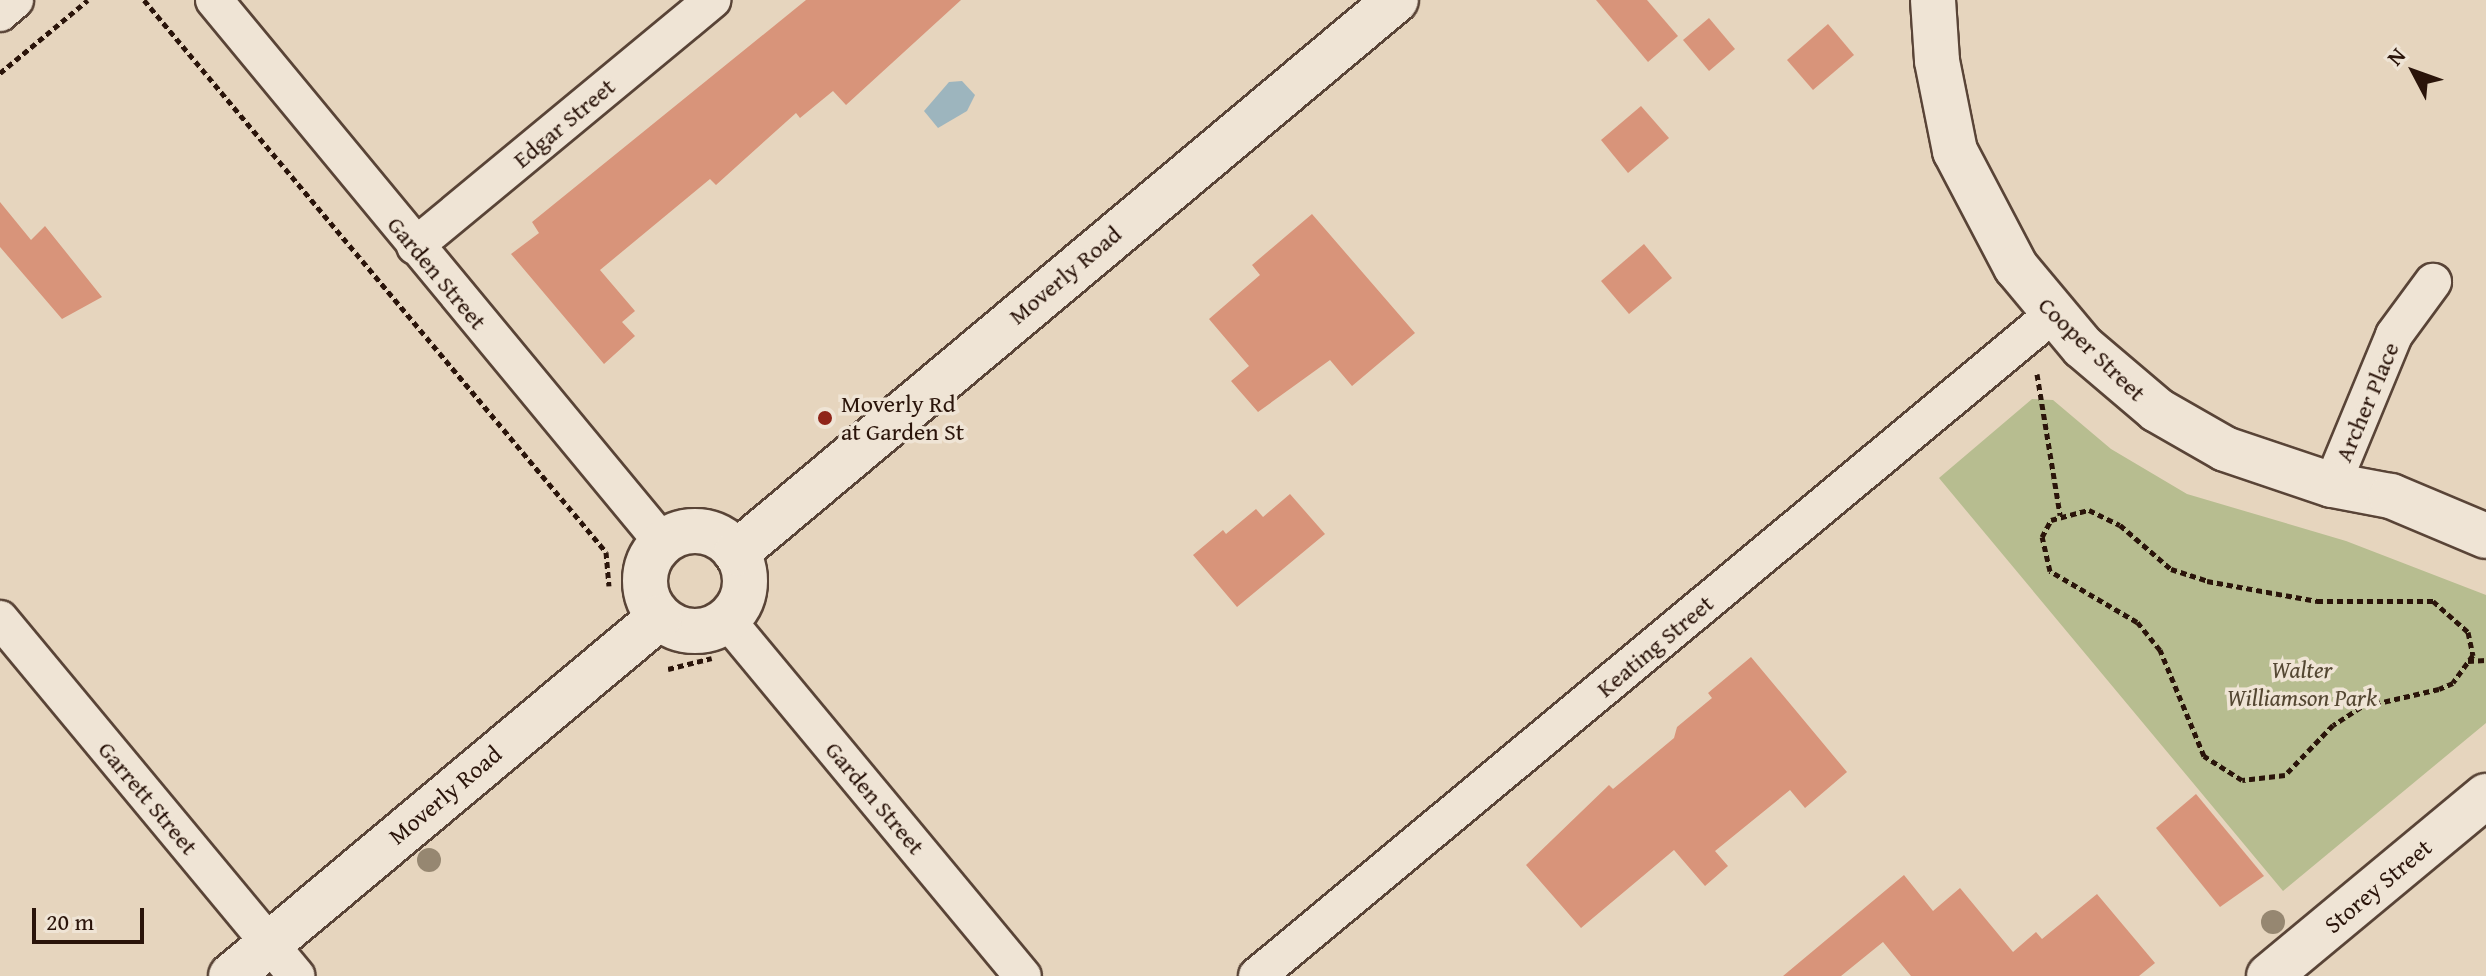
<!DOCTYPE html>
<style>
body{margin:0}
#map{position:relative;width:2486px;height:976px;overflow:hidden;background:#e6d5be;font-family:"Gentium Book Plus",serif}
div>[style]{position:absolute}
.green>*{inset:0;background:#b7bd90}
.water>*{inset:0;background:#9db5be}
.building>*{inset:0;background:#d8947a}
.path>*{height:5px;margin-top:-2.5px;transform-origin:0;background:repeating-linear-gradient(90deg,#2a140a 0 6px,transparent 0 10px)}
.roads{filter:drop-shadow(2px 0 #594437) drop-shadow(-2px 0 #594437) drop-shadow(0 2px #594437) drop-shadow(0 -2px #594437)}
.street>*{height:36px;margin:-18px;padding:0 18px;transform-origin:18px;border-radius:18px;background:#efe4d5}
.secondary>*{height:44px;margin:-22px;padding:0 22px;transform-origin:22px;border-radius:22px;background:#efe4d5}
.secondary>.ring{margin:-22px;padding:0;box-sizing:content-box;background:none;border:44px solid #efe4d5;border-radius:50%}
.trees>*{width:24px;height:24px;margin:-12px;border-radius:50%;background:#968771}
.dots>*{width:22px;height:22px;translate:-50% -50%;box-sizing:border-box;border:4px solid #efe4d5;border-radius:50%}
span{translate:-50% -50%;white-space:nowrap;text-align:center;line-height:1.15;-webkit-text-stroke:7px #efe4d5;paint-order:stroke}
.street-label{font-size:24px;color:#2a140a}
.poi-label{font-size:24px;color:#2a140a}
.left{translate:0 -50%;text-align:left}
.park-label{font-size:24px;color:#544732;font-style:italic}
.north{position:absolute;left:2374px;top:32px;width:80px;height:80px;-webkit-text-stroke:6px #efe4d5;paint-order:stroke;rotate:311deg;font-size:22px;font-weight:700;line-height:32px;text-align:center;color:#2a140a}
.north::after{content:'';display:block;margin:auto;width:28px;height:36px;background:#2a140a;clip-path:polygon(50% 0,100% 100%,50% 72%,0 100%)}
.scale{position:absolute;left:32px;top:908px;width:112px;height:36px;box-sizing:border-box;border:4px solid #2a140a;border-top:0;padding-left:10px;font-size:24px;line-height:28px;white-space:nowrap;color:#2a140a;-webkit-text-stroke:6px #efe4d5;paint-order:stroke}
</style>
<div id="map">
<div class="green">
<i style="clip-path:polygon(2032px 399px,2053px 400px,2111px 449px,2187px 494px,2346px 541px,2486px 595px,2486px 723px,2283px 891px,1939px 478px)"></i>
</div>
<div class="water">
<i style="clip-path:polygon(962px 81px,975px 95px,967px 111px,938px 128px,924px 111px,949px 82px)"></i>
</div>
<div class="building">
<i style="clip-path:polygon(806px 0,961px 0,846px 105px,833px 91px,800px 118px,796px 113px,716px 185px,710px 179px,600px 270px,635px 311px,622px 322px,635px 336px,604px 364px,511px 254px,539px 233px,532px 222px)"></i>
<i style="clip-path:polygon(1596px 0,1647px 0,1678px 36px,1648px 62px)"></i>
<i style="clip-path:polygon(1709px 18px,1735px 49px,1709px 71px,1683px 40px)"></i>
<i style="clip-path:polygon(1828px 24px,1854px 55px,1813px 90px,1787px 60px)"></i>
<i style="clip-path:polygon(1641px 106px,1669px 138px,1628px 173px,1601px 140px)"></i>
<i style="clip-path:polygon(0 202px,31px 240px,45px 226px,102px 297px,62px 319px,0 247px)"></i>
<i style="clip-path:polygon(1312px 214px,1415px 333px,1352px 386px,1330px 360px,1258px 412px,1231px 381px,1249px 366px,1209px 319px,1260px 275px,1252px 265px)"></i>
<i style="clip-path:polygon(1644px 244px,1672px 278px,1629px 314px,1601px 281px)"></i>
<i style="clip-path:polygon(1290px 494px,1325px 534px,1237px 607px,1193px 555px,1223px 530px,1226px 534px,1256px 509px,1263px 517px)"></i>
<i style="clip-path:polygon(1751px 657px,1847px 772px,1805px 808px,1790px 790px,1715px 851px,1728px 866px,1705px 886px,1674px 850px,1581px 928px,1526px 865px,1609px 785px,1613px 789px,1674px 738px,1677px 727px,1712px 698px,1708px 693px)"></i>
<i style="clip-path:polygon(2196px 794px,2264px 876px,2220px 907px,2156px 828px)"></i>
<i style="clip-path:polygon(1904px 875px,1933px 911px,1960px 888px,2013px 952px,2036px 932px,2042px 939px,2097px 894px,2155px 963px,2139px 976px,1911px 976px,1883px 942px,1841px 976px,1783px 976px)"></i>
</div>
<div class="path">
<i style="left:144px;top:0;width:720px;rotate:50.07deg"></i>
<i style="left:606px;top:552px;width:34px;rotate:85deg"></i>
<i style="left:0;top:73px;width:114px;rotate:-39.7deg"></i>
<i style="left:2037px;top:374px;width:143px;rotate:80.7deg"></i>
<i style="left:2089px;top:510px;width:34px;rotate:26deg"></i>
<i style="left:2120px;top:525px;width:67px;rotate:40.8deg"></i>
<i style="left:2171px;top:569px;width:38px;rotate:18deg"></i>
<i style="left:2207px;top:581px;width:112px;rotate:10.3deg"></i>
<i style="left:2317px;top:601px;width:116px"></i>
<i style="left:2433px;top:601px;width:47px;rotate:41.5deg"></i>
<i style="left:2468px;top:632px;width:24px;rotate:78deg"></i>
<i style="left:2473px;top:655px;width:34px;rotate:126deg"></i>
<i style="left:2453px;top:683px;width:15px;rotate:157deg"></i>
<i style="left:2439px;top:689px;width:80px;rotate:167deg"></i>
<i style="left:2361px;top:707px;width:33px;rotate:147deg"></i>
<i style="left:2333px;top:725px;width:69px;rotate:133.8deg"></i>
<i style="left:2285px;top:775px;width:43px;rotate:173.4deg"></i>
<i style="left:2242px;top:780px;width:45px;rotate:-147.7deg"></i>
<i style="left:2204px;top:756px;width:115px;rotate:-112.5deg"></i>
<i style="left:2160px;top:650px;width:36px;rotate:-129deg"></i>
<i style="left:2137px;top:622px;width:101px;rotate:-149.6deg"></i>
<i style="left:2050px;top:571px;width:35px;rotate:-103deg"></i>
<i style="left:2042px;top:537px;width:19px;rotate:-62deg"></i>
<i style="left:2051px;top:520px;width:39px;rotate:-15deg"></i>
<i style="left:2468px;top:661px;width:18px;rotate:-3deg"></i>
<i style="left:668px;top:669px;width:45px;rotate:-14deg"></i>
</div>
<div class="roads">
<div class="street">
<i style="left:214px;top:0;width:705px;rotate:50.41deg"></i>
<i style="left:0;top:13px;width:20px;rotate:-41deg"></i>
<i style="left:415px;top:246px;width:386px;rotate:-39.6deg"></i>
<i style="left:2332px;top:485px;width:162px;rotate:-67.5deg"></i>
<i style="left:2394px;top:335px;width:66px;rotate:-53.7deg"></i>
<i style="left:0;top:619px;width:464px;rotate:50.3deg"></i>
<i style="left:727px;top:620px;width:463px;rotate:50.3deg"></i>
<i style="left:1257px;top:976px;width:1034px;rotate:-39.74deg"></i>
</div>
<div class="secondary">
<i style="left:1933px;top:0;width:61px;rotate:86.2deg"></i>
<i style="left:1937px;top:61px;width:92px;rotate:78.7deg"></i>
<i style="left:1955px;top:151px;width:131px;rotate:62.3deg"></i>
<i style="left:2016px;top:267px;width:104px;rotate:50.1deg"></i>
<i style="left:2083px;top:347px;width:97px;rotate:40.4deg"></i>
<i style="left:2157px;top:410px;width:78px;rotate:29.8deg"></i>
<i style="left:2225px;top:449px;width:113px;rotate:18.6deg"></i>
<i style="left:2332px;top:485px;width:60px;rotate:10.6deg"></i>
<i style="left:2391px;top:496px;width:103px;rotate:22.8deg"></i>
<i class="ring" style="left:645px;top:531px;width:56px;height:56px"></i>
<i style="left:736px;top:553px;width:861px;rotate:-39.96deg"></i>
<i style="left:231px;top:976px;width:559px;rotate:-39.92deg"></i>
<i style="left:2269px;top:976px;width:282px;rotate:-39.7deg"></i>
</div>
</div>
<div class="trees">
<i style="left:429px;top:860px"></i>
<i style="left:2273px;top:922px"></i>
</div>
<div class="dots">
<i style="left:825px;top:418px;background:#8f2418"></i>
</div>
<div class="street-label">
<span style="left:564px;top:123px;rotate:-40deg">Edgar Street</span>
<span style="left:437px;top:273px;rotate:50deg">Garden Street</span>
<span style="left:1065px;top:275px;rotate:-40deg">Moverly Road</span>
<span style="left:2092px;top:349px;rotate:44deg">Cooper Street</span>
<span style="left:2367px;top:402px;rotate:-67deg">Archer Place</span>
<span style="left:1655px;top:646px;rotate:-40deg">Keating Street</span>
<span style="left:445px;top:795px;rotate:-40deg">Moverly Road</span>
<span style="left:148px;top:798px;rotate:50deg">Garrett Street</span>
<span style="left:875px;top:798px;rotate:50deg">Garden Street</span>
<span style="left:2378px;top:886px;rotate:-40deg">Storey Street</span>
</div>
<div class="poi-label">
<span class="left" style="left:841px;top:418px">Moverly Rd<br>at Garden St</span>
</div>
<div class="park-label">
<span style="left:2302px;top:684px">Walter<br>Williamson Park</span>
</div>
<div class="north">N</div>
<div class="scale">20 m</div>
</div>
